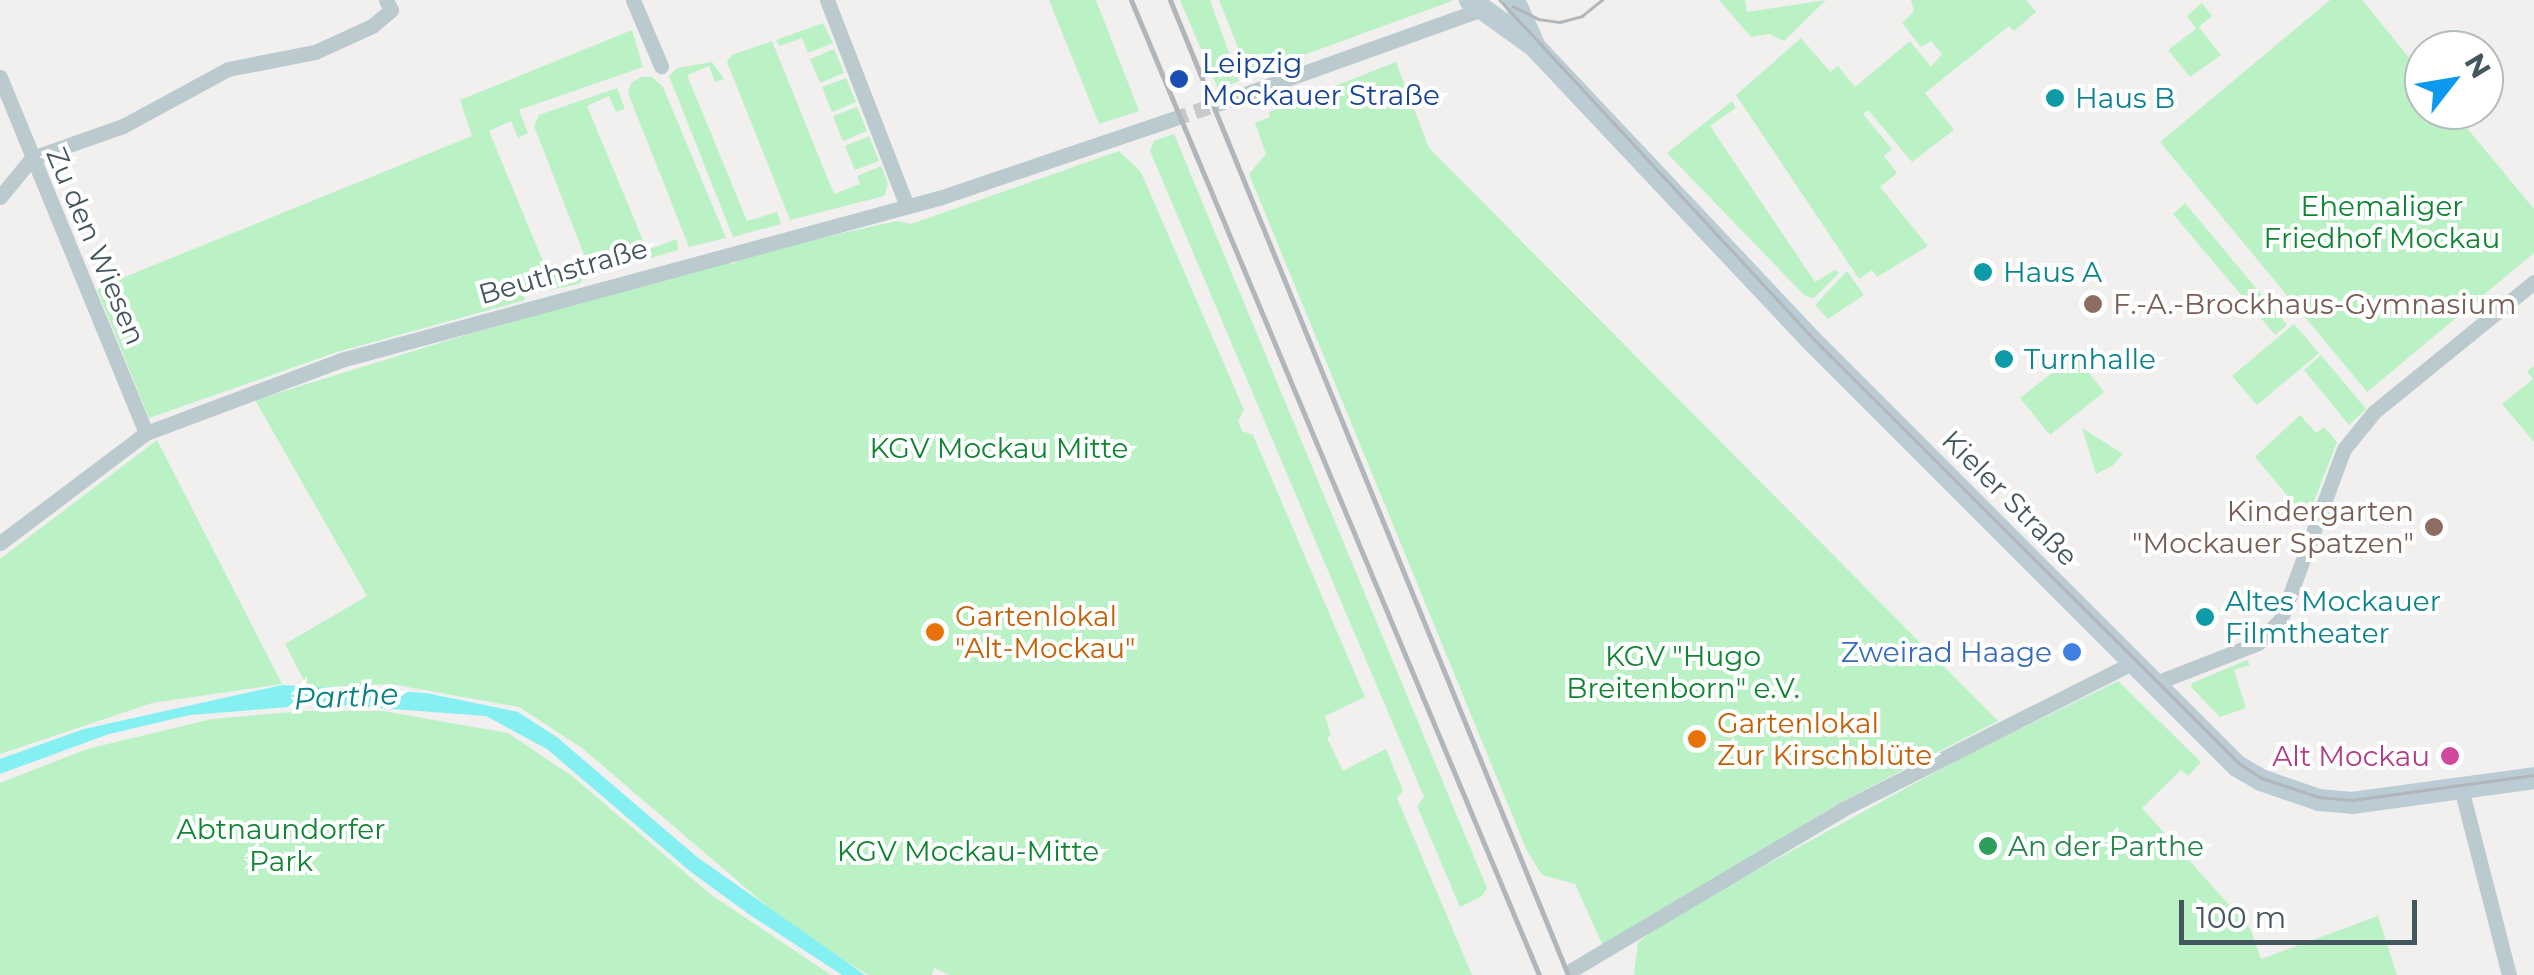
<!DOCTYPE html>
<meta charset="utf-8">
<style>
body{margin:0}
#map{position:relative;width:2534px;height:975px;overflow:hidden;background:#f2efef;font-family:Montserrat,sans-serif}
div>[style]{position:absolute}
.green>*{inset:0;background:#baf2c5}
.water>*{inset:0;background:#84f0f2}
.minor-tunnel>*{height:15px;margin-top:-7.5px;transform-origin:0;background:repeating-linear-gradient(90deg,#c7c9cb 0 15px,transparent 0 23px)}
.minor>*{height:15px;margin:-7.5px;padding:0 7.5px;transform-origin:7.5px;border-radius:7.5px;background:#bbcacf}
.secondary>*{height:22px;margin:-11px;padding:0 11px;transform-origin:11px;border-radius:11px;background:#bbccd4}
.tram>*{height:2.5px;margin:-1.25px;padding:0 1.25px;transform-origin:1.25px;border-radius:1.25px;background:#b0b6ba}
.rail>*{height:5px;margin:-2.5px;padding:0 2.5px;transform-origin:2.5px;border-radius:2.5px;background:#b0b6ba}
.dots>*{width:28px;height:28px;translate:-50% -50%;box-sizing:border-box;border:5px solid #fff;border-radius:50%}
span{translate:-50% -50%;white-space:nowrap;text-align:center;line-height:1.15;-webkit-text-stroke:8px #fff;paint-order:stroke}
.transit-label{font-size:28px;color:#164399}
.left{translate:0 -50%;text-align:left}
.culture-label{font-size:28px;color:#0d838f}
.park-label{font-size:28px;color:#118534}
.street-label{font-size:28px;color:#45575e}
.education-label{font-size:28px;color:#785e54}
.right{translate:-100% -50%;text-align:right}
.food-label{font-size:28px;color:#c56008}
.shop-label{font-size:28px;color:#366cbe}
.hotel-label{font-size:28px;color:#b23c85}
.leisure-label{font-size:28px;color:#27864d}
.water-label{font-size:30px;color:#068083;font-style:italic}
.north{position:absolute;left:2404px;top:30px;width:100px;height:100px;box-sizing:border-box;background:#fff;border:2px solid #b5bcbf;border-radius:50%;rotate:59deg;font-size:28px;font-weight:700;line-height:40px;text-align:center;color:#45575e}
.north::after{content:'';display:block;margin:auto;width:35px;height:45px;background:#0d9aee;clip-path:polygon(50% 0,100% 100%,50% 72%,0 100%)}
.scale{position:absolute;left:2179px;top:900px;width:238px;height:45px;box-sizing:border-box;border:5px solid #45575e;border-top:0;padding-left:12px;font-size:30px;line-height:35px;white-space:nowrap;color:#45575e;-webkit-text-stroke:8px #fff;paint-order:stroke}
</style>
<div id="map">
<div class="green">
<i style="clip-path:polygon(1049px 0,1096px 0,1139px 111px,1099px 124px)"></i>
<i style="clip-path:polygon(1180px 0,1210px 0,1239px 81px,1218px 89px)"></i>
<i style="clip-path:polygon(1219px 0,1451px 0,1452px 1px,1249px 75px)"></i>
<i style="clip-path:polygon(1719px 0,1745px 0,1747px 12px,1826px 0,1784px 41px,1769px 34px,1751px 37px)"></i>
<i style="clip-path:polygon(1911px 0,2026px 0,2036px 12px,2014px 31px,2009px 26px,1925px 93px,1954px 130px,1912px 162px,1868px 110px,1863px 114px,1892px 149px,1884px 156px,1897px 173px,1880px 187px,1928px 246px,1877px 277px,1872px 270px,1859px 279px,1736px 95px,1801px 38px,1830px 72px,1838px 66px,1855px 87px,1910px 41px,1931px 67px,1942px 54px,1931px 41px,1921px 47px,1902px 23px,1914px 11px)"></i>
<i style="clip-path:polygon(2330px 0,2362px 0,2424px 76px,2424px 110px,2452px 110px,2534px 209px,2534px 253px,2367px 392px,2160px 142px)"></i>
<i style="clip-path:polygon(2202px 3px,2212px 16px,2199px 27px,2221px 55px,2190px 77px,2168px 50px,2196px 29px,2187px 16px)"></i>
<i style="clip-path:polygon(823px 23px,833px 43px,808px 53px,802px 38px,780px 46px,776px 40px)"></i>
<i style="clip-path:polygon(632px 30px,643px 67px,519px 110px,528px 133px,518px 138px,511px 121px,489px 131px,549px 276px,579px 267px,583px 279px,579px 284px,524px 295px,525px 300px,337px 352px,149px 418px,97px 290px,100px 287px,472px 136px,460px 100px)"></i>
<i style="clip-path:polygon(772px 41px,834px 194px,860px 184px,857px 176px,881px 166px,888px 184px,884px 196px,790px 220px,727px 62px,732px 55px)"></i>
<i style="clip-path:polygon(834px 49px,844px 73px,820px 83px,810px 59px)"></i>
<i style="clip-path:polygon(712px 62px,724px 79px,715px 82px,709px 66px,687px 75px,747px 221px,777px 212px,781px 224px,733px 237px,669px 76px,677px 68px)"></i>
<i style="clip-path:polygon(1396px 62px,1429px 148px,1998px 721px,1839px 803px,1603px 946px,1575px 884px,1542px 875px,1527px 851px,1249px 174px,1266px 154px,1255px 123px,1270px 117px,1269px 112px)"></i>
<i style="clip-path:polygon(641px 77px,652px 77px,663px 87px,726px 238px,689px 247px,628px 93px,631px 83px)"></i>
<i style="clip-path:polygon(846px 78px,856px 102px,832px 112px,822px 87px)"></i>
<i style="clip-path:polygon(617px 88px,625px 109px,616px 112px,609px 96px,587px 106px,647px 250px,677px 239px,678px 250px,592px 275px,534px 126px,539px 115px)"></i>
<i style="clip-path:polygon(1732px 101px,1736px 108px,1710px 126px,1815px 282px,1835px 270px,1839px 273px,1814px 298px,1805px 296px,1667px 153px)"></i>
<i style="clip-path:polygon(857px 107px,867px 131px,843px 141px,833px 116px)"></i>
<i style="clip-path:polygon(1174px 134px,1487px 888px,1482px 896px,1460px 907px,1417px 806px,1424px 797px,1150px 151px,1154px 141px)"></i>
<i style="clip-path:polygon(869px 136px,879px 161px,855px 170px,845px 146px)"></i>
<i style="clip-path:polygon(1119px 151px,1141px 172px,1244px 410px,1238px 421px,1242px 431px,1253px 435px,1365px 697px,1325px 716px,1331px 735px,1327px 738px,1343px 771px,1386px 749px,1403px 791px,1397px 798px,1472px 975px,949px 975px,934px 968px,932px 975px,868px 975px,794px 929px,582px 748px,519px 707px,391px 684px,308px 688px,285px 644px,367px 596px,255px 400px,530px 315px,726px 260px,733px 264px,748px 254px,897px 221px,911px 224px)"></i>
<i style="clip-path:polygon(2185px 203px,2287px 325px,2275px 335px,2173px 214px)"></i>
<i style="clip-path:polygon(1847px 271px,1864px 295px,1828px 319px,1815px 305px)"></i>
<i style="clip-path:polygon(2294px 324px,2319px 353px,2257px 405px,2232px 376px)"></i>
<i style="clip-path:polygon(2075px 355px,2104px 392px,2050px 435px,2020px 398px)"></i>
<i style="clip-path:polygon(2321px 355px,2366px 409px,2349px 425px,2304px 370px)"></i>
<i style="clip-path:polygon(2534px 366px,2534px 442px,2502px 404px,2533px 379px,2527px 371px)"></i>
<i style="clip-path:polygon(2300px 415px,2316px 433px,2324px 427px,2337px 442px,2307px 519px,2255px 457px)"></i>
<i style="clip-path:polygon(2082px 428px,2123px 454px,2112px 466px,2096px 474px)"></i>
<i style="clip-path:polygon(157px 440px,282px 684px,152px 703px,0 754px,0 559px)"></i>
<i style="clip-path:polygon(2247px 660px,2250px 665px,2234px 670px,2246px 708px,2220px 717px,2191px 687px,2192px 683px)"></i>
<i style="clip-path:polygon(2118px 681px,2201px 762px,2188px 776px,2181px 770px,2142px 808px,2250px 928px,2261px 959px,2378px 916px,2397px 975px,1634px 975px,1638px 943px,1664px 921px,1961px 758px)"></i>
<i style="clip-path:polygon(304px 711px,383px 711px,508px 733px,572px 776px,710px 894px,831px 975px,0 975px,0 783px,87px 749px,212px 719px)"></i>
</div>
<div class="water">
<i style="clip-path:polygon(282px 685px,426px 693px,518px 712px,558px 738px,697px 857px,865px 975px,842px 975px,750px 915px,691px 872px,547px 749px,486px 716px,326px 704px,190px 715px,109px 734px,0 774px,0 759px,84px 729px)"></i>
</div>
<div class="minor-tunnel">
<i style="left:1173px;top:119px;width:50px;rotate:-18.8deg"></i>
</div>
<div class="minor">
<i style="left:633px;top:0;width:72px;rotate:67deg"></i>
<i style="left:827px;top:0;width:221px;rotate:68.8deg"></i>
<i style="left:0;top:77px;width:385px;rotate:67.7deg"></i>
<i style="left:1220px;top:103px;width:278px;rotate:-19.7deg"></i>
<i style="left:0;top:197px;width:50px;rotate:-50.6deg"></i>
<i style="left:32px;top:158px;width:96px;rotate:-19.4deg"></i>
<i style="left:123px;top:126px;width:119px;rotate:-28.5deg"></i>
<i style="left:228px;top:69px;width:89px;rotate:-11.1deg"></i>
<i style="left:315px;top:52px;width:63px;rotate:-24.5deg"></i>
<i style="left:372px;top:26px;width:25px;rotate:-40deg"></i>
<i style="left:391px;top:10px;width:11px;rotate:-117deg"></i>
<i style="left:0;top:543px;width:183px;rotate:-37deg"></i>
<i style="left:146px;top:433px;width:208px;rotate:-20.5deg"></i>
<i style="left:341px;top:360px;width:620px;rotate:-15.16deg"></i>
<i style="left:939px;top:198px;width:247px;rotate:-18.7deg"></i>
<i style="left:2153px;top:684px;width:113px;rotate:-21.3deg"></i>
<i style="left:2258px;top:643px;width:33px;rotate:-46deg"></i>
<i style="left:2281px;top:619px;width:181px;rotate:-69.7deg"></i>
<i style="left:2344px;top:449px;width:48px;rotate:-51deg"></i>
<i style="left:2374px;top:412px;width:206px;rotate:-39.1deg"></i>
<i style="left:2461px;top:788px;width:193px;rotate:75.6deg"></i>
<i style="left:1572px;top:970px;width:315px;rotate:-30.7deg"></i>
<i style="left:1843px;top:809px;width:324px;rotate:-26.8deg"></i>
</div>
<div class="secondary">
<i style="left:1470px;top:0;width:79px;rotate:35.7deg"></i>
<i style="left:1534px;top:46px;width:405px;rotate:46.7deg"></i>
<i style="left:1812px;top:341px;width:601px;rotate:45deg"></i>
<i style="left:2237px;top:766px;width:28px;rotate:30deg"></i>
<i style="left:2261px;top:780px;width:61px;rotate:19deg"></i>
<i style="left:2319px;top:800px;width:33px;rotate:5deg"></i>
<i style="left:2352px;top:803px;width:184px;rotate:-7.8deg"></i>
<i style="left:1514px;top:0;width:46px;rotate:65.7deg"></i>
</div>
<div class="tram">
<i style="left:1500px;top:0;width:462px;rotate:47.2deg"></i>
<i style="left:1814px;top:339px;width:600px;rotate:44.93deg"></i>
<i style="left:2239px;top:763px;width:27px;rotate:33deg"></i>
<i style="left:2262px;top:778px;width:60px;rotate:18.4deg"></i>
<i style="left:2319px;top:797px;width:33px;rotate:5deg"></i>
<i style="left:2352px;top:800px;width:184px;rotate:-7.8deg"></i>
<i style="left:1513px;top:6px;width:28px;rotate:27deg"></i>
<i style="left:1538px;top:19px;width:22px;rotate:8deg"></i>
<i style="left:1560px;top:22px;width:23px;rotate:-15deg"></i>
<i style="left:1582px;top:16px;width:26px;rotate:-39deg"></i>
</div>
<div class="rail">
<i style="left:1131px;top:0;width:1057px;rotate:67.29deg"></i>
<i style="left:1170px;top:0;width:1053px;rotate:67.79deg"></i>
</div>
<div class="dots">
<i style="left:1179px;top:79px;background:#1a4fb4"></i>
<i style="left:2055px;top:98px;background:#0f9aa8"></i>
<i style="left:1983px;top:272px;background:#0f9aa8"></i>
<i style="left:2093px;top:304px;background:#8d6e63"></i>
<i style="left:2004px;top:359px;background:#0f9aa8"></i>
<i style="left:2434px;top:527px;background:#8d6e63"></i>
<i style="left:2205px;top:617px;background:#0f9aa8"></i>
<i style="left:935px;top:632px;background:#e8710a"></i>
<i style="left:2072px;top:652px;background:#3f7fe0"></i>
<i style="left:1697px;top:739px;background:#e8710a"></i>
<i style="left:2450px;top:756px;background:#d1479c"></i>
<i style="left:1988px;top:846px;background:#2e9e5b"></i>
</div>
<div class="transit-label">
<span class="left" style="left:1202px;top:79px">Leipzig<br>Mockauer Straße</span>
</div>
<div class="culture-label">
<span class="left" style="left:2075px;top:98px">Haus B</span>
<span class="left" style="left:2003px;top:272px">Haus A</span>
<span class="left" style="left:2024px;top:359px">Turnhalle</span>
<span class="left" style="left:2225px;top:617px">Altes Mockauer<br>Filmtheater</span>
</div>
<div class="park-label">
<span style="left:2382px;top:222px">Ehemaliger<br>Friedhof Mockau</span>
<span style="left:999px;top:448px">KGV Mockau Mitte</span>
<span style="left:1683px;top:672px">KGV "Hugo<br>Breitenborn" e.V.</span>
<span style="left:281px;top:845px">Abtnaundorfer<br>Park</span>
<span style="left:968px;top:851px">KGV Mockau-Mitte</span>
</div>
<div class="street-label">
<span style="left:96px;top:246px;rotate:67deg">Zu den Wiesen</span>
<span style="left:563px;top:271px;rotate:-16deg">Beuthstraße</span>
<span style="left:2010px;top:498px;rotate:45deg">Kieler Straße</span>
</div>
<div class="education-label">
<span class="left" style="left:2113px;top:304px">F.-A.-Brockhaus-Gymnasium</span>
<span class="right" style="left:2414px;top:527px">Kindergarten<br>"Mockauer Spatzen"</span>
</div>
<div class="food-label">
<span class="left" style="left:955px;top:632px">Gartenlokal<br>"Alt-Mockau"</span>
<span class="left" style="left:1717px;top:739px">Gartenlokal<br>Zur Kirschblüte</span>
</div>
<div class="shop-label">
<span class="right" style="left:2052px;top:652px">Zweirad Haage</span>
</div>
<div class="hotel-label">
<span class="right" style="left:2430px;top:756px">Alt Mockau</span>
</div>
<div class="leisure-label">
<span class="left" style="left:2008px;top:846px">An der Parthe</span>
</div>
<div class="water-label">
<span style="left:346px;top:697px;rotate:-3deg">Parthe</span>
</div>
<div class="north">N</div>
<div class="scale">100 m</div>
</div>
